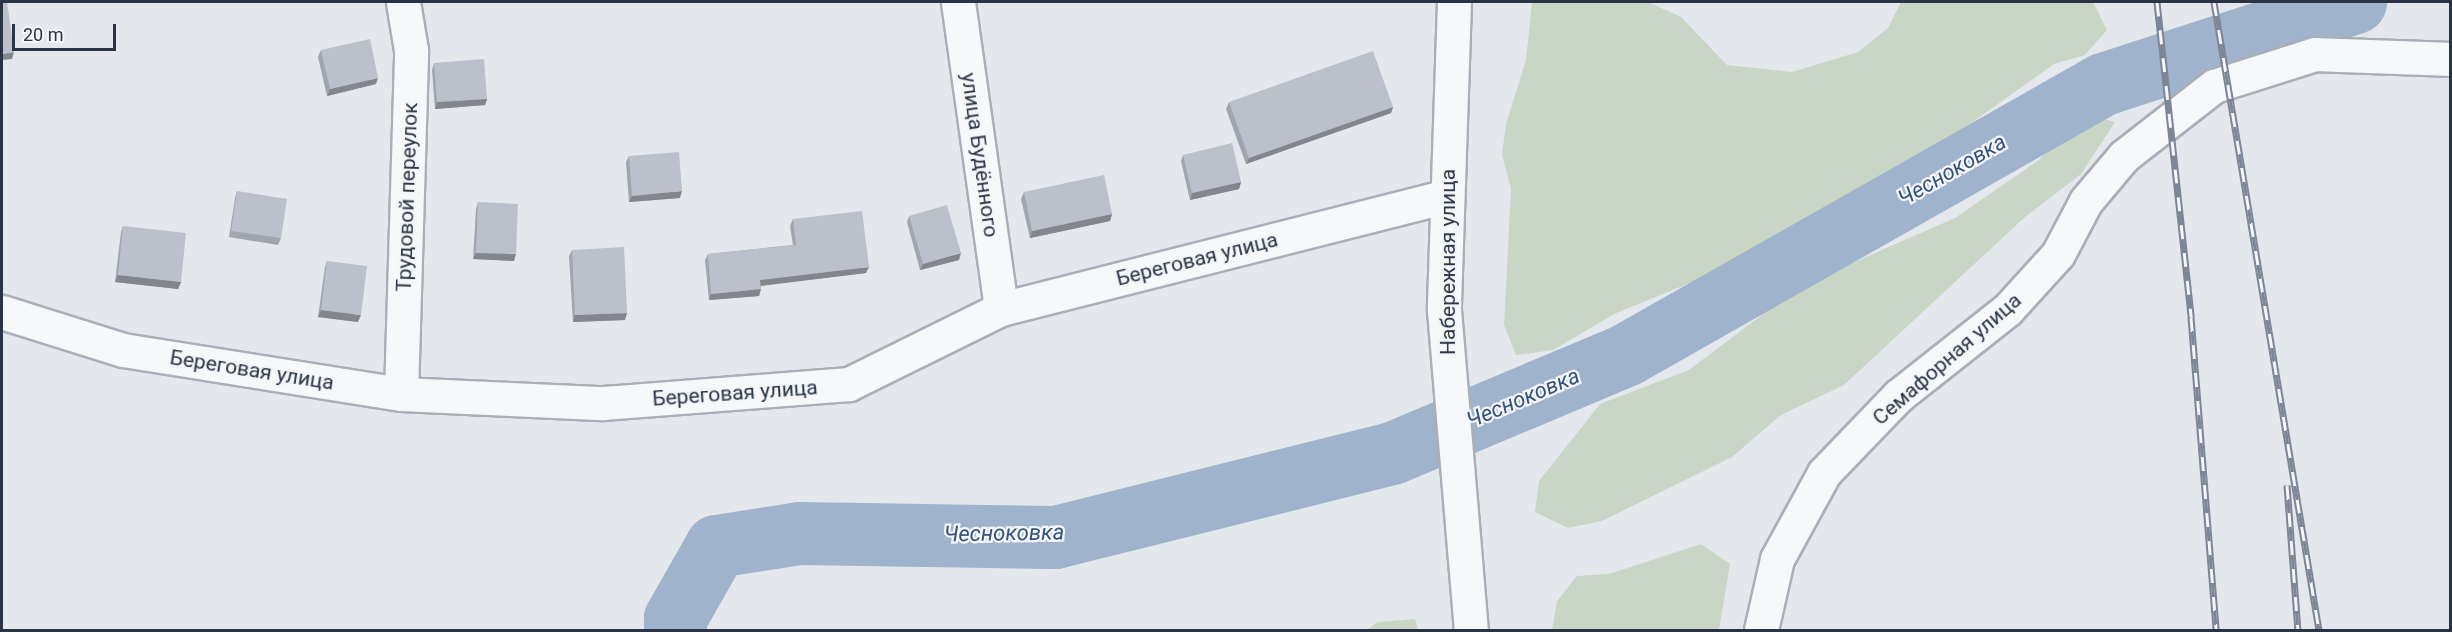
<!DOCTYPE html>
<meta charset="utf-8">
<style>
body{margin:0}
#map{position:relative;width:2452px;height:632px;overflow:hidden;background:#e4e7ec;font-family:Roboto,sans-serif}
div>[style]{position:absolute}
.green>*{inset:0;background:#c9d6c5}
.river>*{height:63px;margin:-31.5px;padding:0 31.5px;transform-origin:31.5px;border-radius:31.5px;background:#9fb4cc}
.roads{filter:drop-shadow(2px 0 #a9aeb7) drop-shadow(-2px 0 #a9aeb7) drop-shadow(0 2px #a9aeb7) drop-shadow(0 -2px #a9aeb7)}
.minor>*{height:33px;margin:-16.5px;padding:0 16.5px;transform-origin:16.5px;border-radius:16.5px;background:#f7f8fa}
.rail>*{height:7px;margin-top:-3.5px;transform-origin:0;background:repeating-linear-gradient(90deg,#f4f6f9 0 14px,#7d8696 0 28px);box-sizing:border-box;border-block:2px solid #7d8696}
.wall>*{inset:0;background:#a1a5ae}
.shaded-wall>*{inset:0;background:#83868d}
.building>*{inset:0;background:#bbc0ca}
span{translate:-50% -50%;white-space:nowrap;text-align:center;line-height:1.15;-webkit-text-stroke:4.5px #f4f6f9;paint-order:stroke}
.street-label{font-size:21px;color:#2b3445}
.water-label{font-size:22px;color:#34527a;font-style:italic}
.frame{position:absolute;inset:0;border:3px solid #2b3445;pointer-events:none}
.scale{position:absolute;left:12px;top:24px;width:104px;height:27px;box-sizing:border-box;border:3px solid #2b3445;border-top:0;padding-left:8px;font-size:18px;line-height:21px;white-space:nowrap;color:#2b3445;-webkit-text-stroke:4px #f4f6f9;paint-order:stroke}
</style>
<div id="map">
<div class="green">
<i style="clip-path:polygon(1532px 2px,1648px 2px,1681px 17px,1727px 65px,1792px 72px,1858px 52px,1888px 28px,1901px 2px,2093px 2px,2107px 30px,2085px 55px,2054px 64px,1862px 201px,1799px 226px,1746px 260px,1614px 314px,1553px 350px,1516px 355px,1504px 325px,1511px 189px,1502px 155px,1506px 124px,1526px 60px)"></i>
<i style="clip-path:polygon(2083px 113px,2115px 122px,2081px 174px,2025px 217px,1844px 385px,1781px 415px,1732px 457px,1602px 521px,1568px 528px,1535px 512px,1539px 481px,1600px 404px,1689px 370px,1800px 286px,1955px 218px,2039px 160px)"></i>
<i style="clip-path:polygon(1701px 544px,1730px 564px,1719px 630px,1552px 630px,1557px 601px,1577px 576px,1609px 574px)"></i>
<i style="clip-path:polygon(1415px 619px,1418px 630px,1366px 630px,1378px 622px)"></i>
</div>
<div class="river">
<i style="left:675px;top:630px;width:12px;rotate:-90deg"></i>
<i style="left:675px;top:618px;width:83px;rotate:-60.3deg"></i>
<i style="left:716px;top:546px;width:84px;rotate:-8.9deg"></i>
<i style="left:799px;top:533px;width:256px;rotate:0.9deg"></i>
<i style="left:1055px;top:537px;width:347px;rotate:-14deg"></i>
<i style="left:1392px;top:453px;width:255px;rotate:-22.8deg"></i>
<i style="left:1627px;top:354px;width:547px;rotate:-29.56deg"></i>
<i style="left:2103px;top:84px;width:265px;rotate:-18deg"></i>
</div>
<div class="roads">
<div class="minor">
<i style="left:958px;top:2px;width:310px;rotate:82deg"></i>
<i style="left:1454px;top:2px;width:308px;rotate:91.9deg"></i>
<i style="left:1444px;top:310px;width:321px;rotate:85.2deg"></i>
<i style="left:2px;top:312px;width:127px;rotate:17.4deg"></i>
<i style="left:123px;top:350px;width:281px;rotate:9deg"></i>
<i style="left:401px;top:394px;width:202px;rotate:2.6deg"></i>
<i style="left:603px;top:403px;width:247px;rotate:-4.4deg"></i>
<i style="left:849px;top:384px;width:169px;rotate:-26.3deg"></i>
<i style="left:1001px;top:309px;width:460px;rotate:-14.2deg"></i>
<i style="left:401px;top:394px;width:344px;rotate:-88.3deg"></i>
<i style="left:411px;top:50px;width:49px;rotate:-99.5deg"></i>
<i style="left:1761px;top:630px;width:73px;rotate:-77.3deg"></i>
<i style="left:1777px;top:559px;width:98px;rotate:-61.3deg"></i>
<i style="left:1824px;top:473px;width:107px;rotate:-46.1deg"></i>
<i style="left:1898px;top:396px;width:140px;rotate:-38.3deg"></i>
<i style="left:2008px;top:309px;width:74px;rotate:-47.7deg"></i>
<i style="left:2058px;top:254px;width:60px;rotate:-62.2deg"></i>
<i style="left:2086px;top:201px;width:59px;rotate:-49.8deg"></i>
<i style="left:2124px;top:156px;width:114px;rotate:-37.9deg"></i>
<i style="left:2214px;top:86px;width:106px;rotate:-17.6deg"></i>
<i style="left:2315px;top:54px;width:135px;rotate:2.1deg"></i>
</div>
</div>
<div class="rail">
<i style="left:2157px;top:2px;width:317px;rotate:83.8deg"></i>
<i style="left:2191px;top:317px;width:314px;rotate:85.4deg"></i>
<i style="left:2214px;top:2px;width:637px;rotate:80.51deg"></i>
<i style="left:2287px;top:485px;width:145px;rotate:85.7deg"></i>
</div>
<div class="wall">
<i style="clip-path:polygon(321px 50px,376px 84px,327px 96px,318px 57px)"></i>
<i style="clip-path:polygon(434px 63px,487px 99px,485px 105px,435px 109px,432px 70px)"></i>
<i style="clip-path:polygon(1229px 102px,1393px 107px,1391px 113px,1246px 164px,1226px 109px)"></i>
<i style="clip-path:polygon(1183px 155px,1241px 182px,1239px 189px,1190px 200px,1181px 161px)"></i>
<i style="clip-path:polygon(629px 156px,680px 198px,629px 202px,626px 162px)"></i>
<i style="clip-path:polygon(237px 191px,281px 238px,278px 245px,229px 237px,235px 198px)"></i>
<i style="clip-path:polygon(1024px 192px,1112px 214px,1110px 221px,1030px 238px,1021px 199px)"></i>
<i style="clip-path:polygon(478px 202px,514px 261px,473px 259px,476px 209px)"></i>
<i style="clip-path:polygon(909px 216px,959px 260px,920px 270px,907px 222px)"></i>
<i style="clip-path:polygon(793px 219px,866px 273px,761px 286px,759px 296px,709px 300px,705px 260px,708px 254px,793px 245px,790px 226px)"></i>
<i style="clip-path:polygon(123px 226px,181px 282px,178px 289px,115px 282px,121px 232px)"></i>
<i style="clip-path:polygon(572px 250px,625px 320px,573px 322px,569px 256px)"></i>
<i style="clip-path:polygon(327px 261px,358px 322px,318px 317px,325px 267px)"></i>
</div>
<div class="shaded-wall">
<i style="clip-path:polygon(14px 52px,12px 59px,2px 60px,2px 54px)"></i>
<i style="clip-path:polygon(378px 78px,376px 84px,327px 96px,330px 89px)"></i>
<i style="clip-path:polygon(487px 99px,485px 105px,435px 109px,437px 102px)"></i>
<i style="clip-path:polygon(1393px 107px,1391px 113px,1246px 164px,1249px 158px)"></i>
<i style="clip-path:polygon(1241px 182px,1239px 189px,1190px 200px,1192px 193px)"></i>
<i style="clip-path:polygon(682px 191px,680px 198px,629px 202px,632px 196px)"></i>
<i style="clip-path:polygon(1112px 214px,1110px 221px,1030px 238px,1032px 231px)"></i>
<i style="clip-path:polygon(476px 253px,516px 254px,514px 261px,473px 259px)"></i>
<i style="clip-path:polygon(961px 253px,959px 260px,920px 270px,923px 264px)"></i>
<i style="clip-path:polygon(869px 267px,866px 273px,758px 286px,760px 280px)"></i>
<i style="clip-path:polygon(118px 275px,181px 282px,178px 289px,115px 282px)"></i>
<i style="clip-path:polygon(761px 289px,759px 296px,709px 300px,711px 294px)"></i>
<i style="clip-path:polygon(321px 310px,361px 315px,358px 322px,318px 317px)"></i>
<i style="clip-path:polygon(627px 313px,625px 320px,573px 322px,575px 315px)"></i>
</div>
<div class="building">
<i style="clip-path:polygon(2px 2px,7px 2px,14px 52px,2px 54px)"></i>
<i style="clip-path:polygon(370px 39px,378px 78px,330px 89px,321px 50px)"></i>
<i style="clip-path:polygon(1373px 51px,1393px 107px,1249px 158px,1229px 102px)"></i>
<i style="clip-path:polygon(484px 59px,487px 99px,437px 102px,434px 63px)"></i>
<i style="clip-path:polygon(1232px 143px,1241px 182px,1192px 193px,1183px 155px)"></i>
<i style="clip-path:polygon(679px 152px,682px 191px,632px 196px,629px 156px)"></i>
<i style="clip-path:polygon(1104px 175px,1112px 214px,1032px 231px,1024px 192px)"></i>
<i style="clip-path:polygon(237px 191px,287px 199px,281px 238px,231px 231px)"></i>
<i style="clip-path:polygon(478px 202px,518px 204px,516px 254px,476px 253px)"></i>
<i style="clip-path:polygon(947px 205px,961px 253px,923px 264px,909px 216px)"></i>
<i style="clip-path:polygon(862px 211px,869px 267px,760px 280px,761px 289px,711px 294px,708px 254px,796px 245px,793px 219px)"></i>
<i style="clip-path:polygon(123px 226px,186px 233px,181px 282px,118px 275px)"></i>
<i style="clip-path:polygon(624px 247px,627px 313px,575px 315px,572px 250px)"></i>
<i style="clip-path:polygon(327px 261px,367px 266px,361px 315px,321px 310px)"></i>
</div>
<div class="street-label">
<span style="left:980px;top:155px;rotate:82deg">улица Будённого</span>
<span style="left:407px;top:197px;rotate:-88deg">Трудовой переулок</span>
<span style="left:1197px;top:259px;rotate:-14deg">Береговая улица</span>
<span style="left:1448px;top:262px;rotate:-90deg">Набережная улица</span>
<span style="left:1947px;top:359px;rotate:-41deg">Семафорная улица</span>
<span style="left:252px;top:370px;rotate:9deg">Береговая улица</span>
<span style="left:735px;top:393px;rotate:-4deg">Береговая улица</span>
</div>
<div class="water-label">
<span style="left:1952px;top:170px;rotate:-30deg">Чесноковка</span>
<span style="left:1523px;top:398px;rotate:-23deg">Чесноковка</span>
<span style="left:1004px;top:533px;rotate:-1deg">Чесноковка</span>
</div>
<div class="frame"></div>
<div class="scale">20 m</div>
</div>
